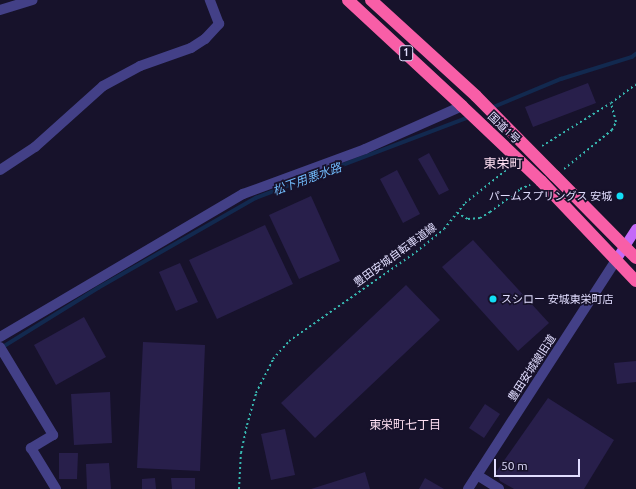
<!DOCTYPE html>
<meta charset="utf-8">
<style>
body{margin:0}
#map{position:relative;width:636px;height:489px;overflow:hidden;background:#17122b;font-family:Ubuntu,"Noto Sans JP",sans-serif}
div>[style]{position:absolute}
.stream>*{height:3.5px;margin:-1.75px;padding:0 1.75px;transform-origin:1.75px;border-radius:1.75px;background:#12294f}
.building>*{inset:0;background:#281f4b}
.path>*{height:2px;margin-top:-1px;transform-origin:0;background:repeating-linear-gradient(90deg,#37b8b1 0 2px,transparent 0 5px)}
.minor>*{height:10px;margin:-5px;padding:0 5px;transform-origin:5px;border-radius:5px;background:#434087}
.major>*{height:10px;margin:-5px;padding:0 5px;transform-origin:5px;border-radius:5px;background:#c469f8}
.highway>*{height:12px;margin:-6px;padding:0 6px;transform-origin:6px;border-radius:6px;background:#f85ea7}
.highway-bridge>*{height:12px;margin:-6px;padding:0 6px;transform-origin:6px;border-radius:6px;background:#f85ea7}
.dots>*{width:11px;height:11px;translate:-50% -50%;box-sizing:border-box;border:2px solid #17122b;border-radius:50%}
span{translate:-50% -50%;white-space:nowrap;text-align:center;line-height:1.15;-webkit-text-stroke:3.5px #17122b;paint-order:stroke}
.shield-label span{padding:1px 3px;background:#17122b;border:1px solid;border-radius:3px;-webkit-text-stroke-width:0}
.shield-label{font-size:10px;color:#e1ddfe;font-weight:700}
.street-label{font-size:11px;color:#e1ddfe}
.poi-label{font-size:11px;color:#e1ddfe}
.right{translate:-100% -50%;text-align:right}
.left{translate:0 -50%;text-align:left}
.water-label{font-size:12px;color:#70b9f9;font-style:italic}
.neighbourhood-label{font-size:12px;color:#fedff2}
.quarter-label{font-size:13px;color:#fedff2}
.scale{position:absolute;left:494px;top:459px;width:86px;height:18px;box-sizing:border-box;border:2px solid #e1ddfe;border-top:0;padding-left:5px;font-size:12px;line-height:14px;white-space:nowrap;color:#e1ddfe;-webkit-text-stroke:3px #17122b;paint-order:stroke}
</style>
<div id="map">
<div class="stream">
<i style="left:491px;top:108px;width:76px;rotate:-22.5deg"></i>
<i style="left:561px;top:79px;width:74px;rotate:-17.2deg"></i>
<i style="left:632px;top:57px;width:5px;rotate:-37deg"></i>
<i style="left:1px;top:348px;width:114px;rotate:-31.7deg"></i>
<i style="left:98px;top:288px;width:182px;rotate:-29.7deg"></i>
<i style="left:256px;top:198px;width:228px;rotate:-20.8deg"></i>
</div>
<div class="building">
<i style="clip-path:polygon(588px 83px,596px 103px,533px 127px,525px 107px)"></i>
<i style="clip-path:polygon(429px 153px,449px 190px,439px 195px,418px 159px)"></i>
<i style="clip-path:polygon(397px 170px,420px 214px,403px 223px,380px 179px)"></i>
<i style="clip-path:polygon(311px 196px,340px 261px,299px 279px,269px 215px)"></i>
<i style="clip-path:polygon(265px 225px,293px 284px,217px 319px,189px 260px)"></i>
<i style="clip-path:polygon(473px 240px,549px 323px,518px 351px,442px 267px)"></i>
<i style="clip-path:polygon(180px 263px,198px 302px,176px 311px,159px 272px)"></i>
<i style="clip-path:polygon(406px 285px,440px 320px,315px 438px,281px 403px)"></i>
<i style="clip-path:polygon(84px 317px,106px 357px,56px 385px,34px 345px)"></i>
<i style="clip-path:polygon(143px 342px,205px 345px,200px 471px,137px 468px)"></i>
<i style="clip-path:polygon(636px 361px,636px 382px,617px 384px,614px 363px)"></i>
<i style="clip-path:polygon(110px 392px,112px 443px,74px 445px,71px 394px)"></i>
<i style="clip-path:polygon(548px 398px,614px 440px,584px 489px,514px 489px,500px 481px,496px 472px)"></i>
<i style="clip-path:polygon(485px 404px,500px 414px,484px 438px,469px 428px)"></i>
<i style="clip-path:polygon(285px 429px,295px 475px,271px 480px,261px 434px)"></i>
<i style="clip-path:polygon(59px 453px,78px 453px,77px 479px,59px 479px)"></i>
<i style="clip-path:polygon(109px 463px,111px 489px,87px 489px,86px 464px)"></i>
<i style="clip-path:polygon(365px 472px,370px 489px,311px 489px)"></i>
<i style="clip-path:polygon(155px 478px,156px 489px,142px 489px,142px 479px)"></i>
<i style="clip-path:polygon(171px 478px,195px 478px,195px 489px,172px 489px)"></i>
<i style="clip-path:polygon(425px 478px,444px 489px,419px 489px)"></i>
</div>
<div class="path">
<i style="left:542px;top:146px;width:81px;rotate:-31.9deg"></i>
<i style="left:611px;top:103px;width:31px;rotate:-37deg"></i>
<i style="left:564px;top:169px;width:62px;rotate:-39.1deg"></i>
<i style="left:612px;top:130px;width:9px;rotate:-63deg"></i>
<i style="left:616px;top:122px;width:20px;rotate:-105deg"></i>
<i style="left:457px;top:213px;width:13px;rotate:29deg"></i>
<i style="left:468px;top:219px;width:12px;rotate:-5deg"></i>
<i style="left:480px;top:218px;width:12px;rotate:-31deg"></i>
<i style="left:490px;top:212px;width:38px;rotate:-37deg"></i>
<i style="left:520px;top:189px;width:11px;rotate:-22deg"></i>
<i style="left:239px;top:489px;width:36px;rotate:-87deg"></i>
<i style="left:241px;top:453px;width:29px;rotate:-78deg"></i>
<i style="left:247px;top:425px;width:33px;rotate:-74deg"></i>
<i style="left:256px;top:393px;width:38px;rotate:-63deg"></i>
<i style="left:273px;top:359px;width:24px;rotate:-48deg"></i>
<i style="left:289px;top:341px;width:155px;rotate:-35deg"></i>
<i style="left:416px;top:252px;width:36px;rotate:-39deg"></i>
<i style="left:444px;top:229px;width:33px;rotate:-51deg"></i>
<i style="left:465px;top:203px;width:58px;rotate:-38.7deg"></i>
</div>
<div class="minor">
<i style="left:0;top:10px;width:34px;rotate:-17deg"></i>
<i style="left:0;top:170px;width:42px;rotate:-33.3deg"></i>
<i style="left:35px;top:147px;width:91px;rotate:-41.9deg"></i>
<i style="left:103px;top:86px;width:42px;rotate:-28.4deg"></i>
<i style="left:140px;top:66px;width:54px;rotate:-19.4deg"></i>
<i style="left:191px;top:48px;width:17px;rotate:-33deg"></i>
<i style="left:205px;top:39px;width:21px;rotate:-47deg"></i>
<i style="left:219px;top:24px;width:26px;rotate:-111deg"></i>
<i style="left:0;top:337px;width:282px;rotate:-30.5deg"></i>
<i style="left:243px;top:194px;width:130px;rotate:-20.2deg"></i>
<i style="left:365px;top:149px;width:106px;rotate:-23.9deg"></i>
<i style="left:0;top:347px;width:103px;rotate:58.9deg"></i>
<i style="left:53px;top:435px;width:26px;rotate:149deg"></i>
<i style="left:31px;top:448px;width:48px;rotate:58.6deg"></i>
<i style="left:477px;top:475px;width:26px;rotate:32deg"></i>
<i style="left:468px;top:489px;width:273px;rotate:-57.1deg"></i>
</div>
<div class="major">
<i style="left:616px;top:260px;width:37px;rotate:-57deg"></i>
</div>
<div class="highway">
<i style="left:348px;top:0;width:156px;rotate:42.9deg"></i>
<i style="left:371px;top:0;width:142px;rotate:42.4deg"></i>
<i style="left:555px;top:176px;width:115px;rotate:45.4deg"></i>
<i style="left:541px;top:181px;width:138px;rotate:46.5deg"></i>
</div>
<div class="highway-bridge">
<i style="left:476px;top:96px;width:112px;rotate:45.4deg"></i>
<i style="left:462px;top:106px;width:109px;rotate:43.5deg"></i>
</div>
<div class="dots">
<i style="left:620px;top:196px;background:#12ddf5"></i>
<i style="left:493px;top:299px;background:#12ddf5"></i>
</div>
<div class="shield-label">
<span style="left:406px;top:53px">1</span>
</div>
<div class="street-label">
<span style="left:504px;top:128px;rotate:44deg">国道1号</span>
<span style="left:395px;top:255px;rotate:-36deg">豊田安城自転車道線</span>
<span style="left:532px;top:368px;rotate:-57deg">豊田安城線旧道</span>
</div>
<div class="poi-label">
<span class="right" style="left:612px;top:196px">パームスプリングス 安城</span>
<span class="left" style="left:501px;top:299px">スシロー 安城東栄町店</span>
</div>
<div class="water-label">
<span style="left:307px;top:179px;rotate:-20deg">松下用悪水路</span>
</div>
<div class="neighbourhood-label">
<span style="left:405px;top:425px">東栄町七丁目</span>
</div>
<div class="quarter-label">
<span style="left:503px;top:163px">東栄町</span>
</div>
<div class="scale">50 m</div>
</div>
